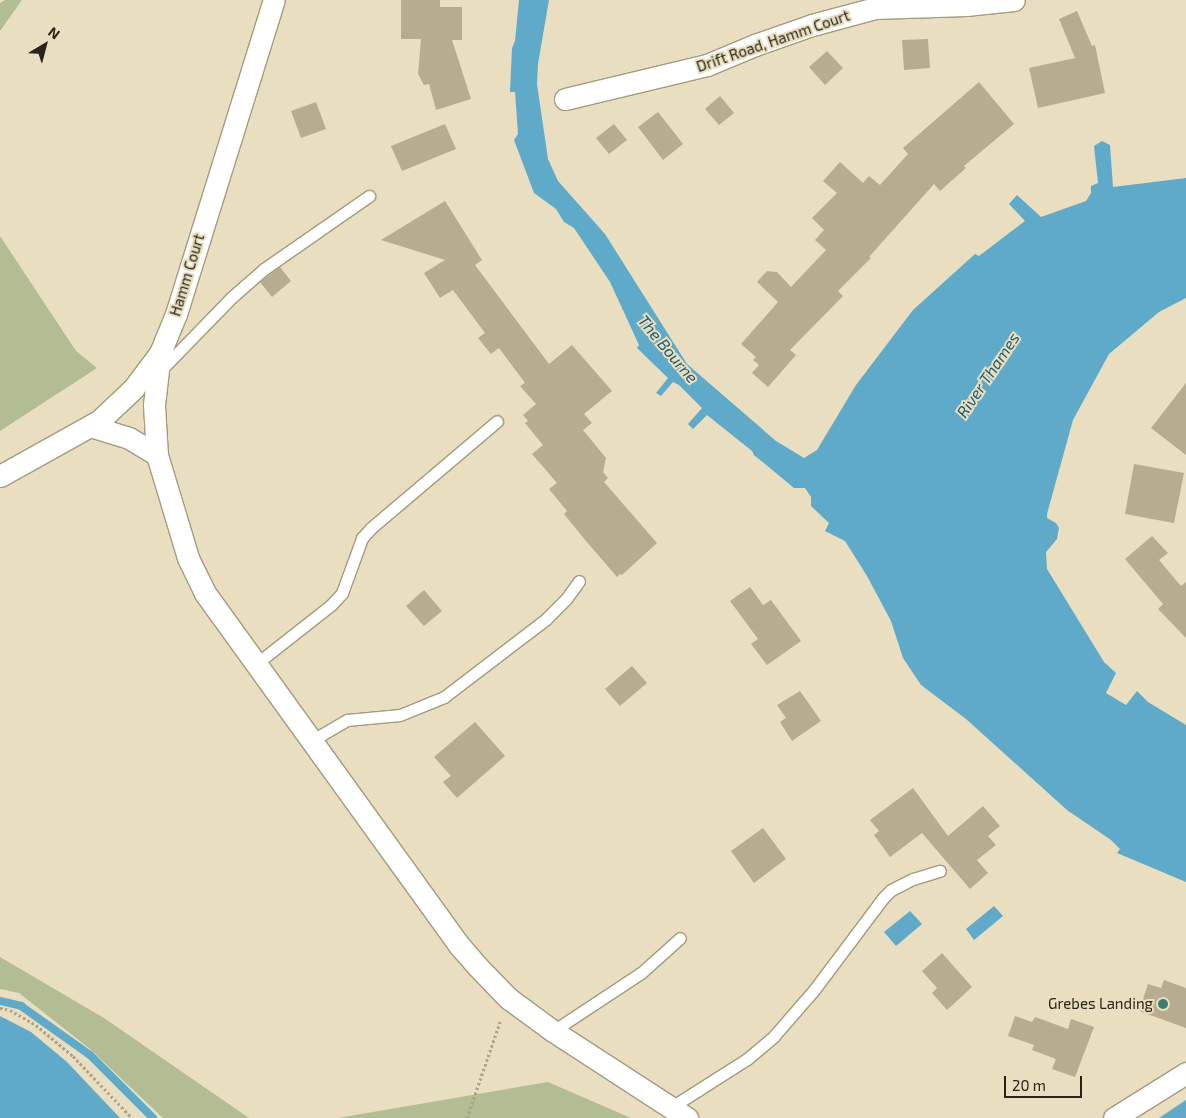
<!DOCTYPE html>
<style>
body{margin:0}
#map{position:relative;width:1186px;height:1118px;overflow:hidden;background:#e9dec0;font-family:"Exo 2",sans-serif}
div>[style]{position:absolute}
.green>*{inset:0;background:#b3bd94}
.water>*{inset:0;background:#5faac9}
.stream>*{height:8px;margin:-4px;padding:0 4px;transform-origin:4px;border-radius:4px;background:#5faac9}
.building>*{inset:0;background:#b7ac90}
.path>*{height:3px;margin-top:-1.5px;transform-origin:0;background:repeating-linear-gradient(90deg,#aba28a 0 2.5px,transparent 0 5px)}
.roads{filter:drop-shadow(1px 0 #a59a7e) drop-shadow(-1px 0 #a59a7e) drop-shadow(0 1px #a59a7e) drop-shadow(0 -1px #a59a7e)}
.lane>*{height:11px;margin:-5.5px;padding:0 5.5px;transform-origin:5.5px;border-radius:5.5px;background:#fff}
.street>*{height:21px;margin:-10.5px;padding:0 10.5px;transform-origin:10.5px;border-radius:10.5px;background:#fff}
.dots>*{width:14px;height:14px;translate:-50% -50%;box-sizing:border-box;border:2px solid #e9dec0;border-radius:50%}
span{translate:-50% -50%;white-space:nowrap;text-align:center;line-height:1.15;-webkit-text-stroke:4px #e9dec0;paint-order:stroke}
.street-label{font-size:15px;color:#282419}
.poi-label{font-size:15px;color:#282419}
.right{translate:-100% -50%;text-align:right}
.water-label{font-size:16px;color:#1d586f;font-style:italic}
.north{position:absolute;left:20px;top:20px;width:50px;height:50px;-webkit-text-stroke:4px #e9dec0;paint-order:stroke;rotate:37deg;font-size:14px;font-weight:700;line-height:20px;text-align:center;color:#282419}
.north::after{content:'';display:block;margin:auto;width:18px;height:22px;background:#282419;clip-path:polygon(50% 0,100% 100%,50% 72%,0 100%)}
.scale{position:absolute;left:1004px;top:1076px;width:78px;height:22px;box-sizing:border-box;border:2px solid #282419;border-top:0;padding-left:6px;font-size:15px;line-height:18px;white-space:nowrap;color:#282419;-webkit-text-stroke:4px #e9dec0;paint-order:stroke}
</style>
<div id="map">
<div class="green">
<i style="clip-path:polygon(5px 0,22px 0,0 31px,0 3px)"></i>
<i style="clip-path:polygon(0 236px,76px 351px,97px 368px,0 431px)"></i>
<i style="clip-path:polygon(0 957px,104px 1018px,249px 1118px,163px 1118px,90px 1049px,19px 993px,0 989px)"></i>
<i style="clip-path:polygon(548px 1082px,631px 1118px,338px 1118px)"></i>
</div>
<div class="water">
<i style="clip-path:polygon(519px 0,549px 0,538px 64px,537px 84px,548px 159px,558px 181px,605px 234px,687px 364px,776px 441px,804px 458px,817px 450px,856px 385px,913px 310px,975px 254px,979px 256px,1025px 221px,1009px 204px,1017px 195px,1041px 217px,1086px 201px,1091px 193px,1091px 186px,1098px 183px,1094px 146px,1102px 141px,1110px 145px,1113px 187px,1186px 178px,1186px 298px,1159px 312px,1109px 354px,1073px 420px,1047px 514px,1047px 518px,1056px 523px,1059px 528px,1057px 539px,1046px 552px,1047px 569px,1104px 662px,1116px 673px,1106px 693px,1126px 705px,1137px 691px,1148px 702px,1186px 725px,1186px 882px,1117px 853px,1120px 849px,1111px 840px,1067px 810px,966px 719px,921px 685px,903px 658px,891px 621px,867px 576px,845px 541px,825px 531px,829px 523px,811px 506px,811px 497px,805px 488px,794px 488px,754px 455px,752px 451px,707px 415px,693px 429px,688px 424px,702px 408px,679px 385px,673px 382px,661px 396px,656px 393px,668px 378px,637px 348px,639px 345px,610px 282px,574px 228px,564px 222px,556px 209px,534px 193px,514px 140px,518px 134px,515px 92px,510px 92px,512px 48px,515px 41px)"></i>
<i style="clip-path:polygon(994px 906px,1003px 916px,974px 940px,966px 929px)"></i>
<i style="clip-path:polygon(910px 911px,922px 924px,896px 946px,884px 932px)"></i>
<i style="clip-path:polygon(0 1016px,31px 1032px,67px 1062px,120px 1118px,0 1118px)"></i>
<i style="clip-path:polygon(1186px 1100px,1186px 1118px,1159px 1118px)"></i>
</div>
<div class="stream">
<i style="left:0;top:1001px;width:22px;rotate:13deg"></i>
<i style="left:21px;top:1006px;width:85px;rotate:35.4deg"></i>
<i style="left:90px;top:1055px;width:89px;rotate:45deg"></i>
</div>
<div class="building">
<i style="clip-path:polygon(401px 0,440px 0,440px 7px,462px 7px,462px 40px,452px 40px,471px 99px,436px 110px,429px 84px,424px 85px,418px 74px,421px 39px,401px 39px)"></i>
<i style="clip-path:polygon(1077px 11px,1092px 46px,1095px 45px,1105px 93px,1038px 108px,1029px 68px,1075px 58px,1059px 19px)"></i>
<i style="clip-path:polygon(928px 39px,930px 68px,904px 70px,902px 40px)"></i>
<i style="clip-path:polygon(827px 51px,843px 68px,825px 85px,809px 67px)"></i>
<i style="clip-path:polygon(979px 82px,1014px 124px,964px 166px,966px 168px,940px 191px,934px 184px,869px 257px,871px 258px,838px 291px,843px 296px,790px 350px,796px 355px,768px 387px,752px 373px,759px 365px,753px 360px,756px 357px,741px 344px,778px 302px,757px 282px,767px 271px,777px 272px,791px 287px,826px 250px,815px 240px,824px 230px,812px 218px,837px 193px,823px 181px,840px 162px,863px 183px,869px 176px,880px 185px,908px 154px,903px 148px)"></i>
<i style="clip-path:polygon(720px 96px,734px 113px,719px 125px,705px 109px)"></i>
<i style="clip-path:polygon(316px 102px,326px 129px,301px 138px,291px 111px)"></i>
<i style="clip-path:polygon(658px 112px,683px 144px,663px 160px,638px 127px)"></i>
<i style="clip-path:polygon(445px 124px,456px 149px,402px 171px,391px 146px)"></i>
<i style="clip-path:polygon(614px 124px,627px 140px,609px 154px,596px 138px)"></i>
<i style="clip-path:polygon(445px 201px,482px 260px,475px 265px,549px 364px,572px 345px,612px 391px,584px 414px,592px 423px,583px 430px,606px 458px,603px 472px,608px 478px,604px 482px,657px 543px,622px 575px,620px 574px,617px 577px,586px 541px,564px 514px,567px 511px,549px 489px,557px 483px,532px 454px,543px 445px,525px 423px,528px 421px,523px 415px,536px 404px,520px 386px,525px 383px,499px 348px,491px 354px,478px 338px,485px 333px,453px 290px,440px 298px,424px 273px,445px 260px,381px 240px)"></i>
<i style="clip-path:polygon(280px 267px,291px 281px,272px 297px,260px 282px)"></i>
<i style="clip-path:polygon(1186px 383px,1186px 455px,1151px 428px)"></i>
<i style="clip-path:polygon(1134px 464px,1184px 473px,1174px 523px,1125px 514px)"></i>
<i style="clip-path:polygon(1152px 536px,1168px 553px,1159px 560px,1181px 586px,1186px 582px,1186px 638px,1158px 609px,1163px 604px,1125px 559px)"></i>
<i style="clip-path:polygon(750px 587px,763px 605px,771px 600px,801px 641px,767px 665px,751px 644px,758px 639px,730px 601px)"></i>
<i style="clip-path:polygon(424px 590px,442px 611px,424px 626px,406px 606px)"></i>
<i style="clip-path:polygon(632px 666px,647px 683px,620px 706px,605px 689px)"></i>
<i style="clip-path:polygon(800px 691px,821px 721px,792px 741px,780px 722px,786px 718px,777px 705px)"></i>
<i style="clip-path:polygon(475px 722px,505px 756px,457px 798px,443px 782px,451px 776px,434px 757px)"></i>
<i style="clip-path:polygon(913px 788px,948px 836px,983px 806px,1000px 826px,988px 836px,996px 845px,977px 860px,988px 873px,970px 889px,922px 833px,890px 857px,874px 835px,879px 831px,870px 820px)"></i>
<i style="clip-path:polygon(763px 828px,786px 859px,754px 883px,731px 851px)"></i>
<i style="clip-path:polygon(942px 953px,972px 987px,947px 1010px,932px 993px,937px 988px,922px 971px)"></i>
<i style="clip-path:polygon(1164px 980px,1186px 988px,1186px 1028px,1139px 1011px,1148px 984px,1161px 988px)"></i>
<i style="clip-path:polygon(1015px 1016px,1032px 1022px,1035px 1017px,1068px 1029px,1071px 1019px,1094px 1027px,1075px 1077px,1052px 1069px,1056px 1059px,1032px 1050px,1034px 1045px,1008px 1036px)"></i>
</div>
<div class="path">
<i style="left:0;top:1008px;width:10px;rotate:11deg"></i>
<i style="left:10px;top:1010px;width:30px;rotate:30deg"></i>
<i style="left:36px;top:1025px;width:48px;rotate:40deg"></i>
<i style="left:73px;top:1056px;width:86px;rotate:46.4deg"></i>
<i style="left:467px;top:1118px;width:102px;rotate:-71deg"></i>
</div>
<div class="roads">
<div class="lane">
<i style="left:160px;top:371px;width:103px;rotate:-45.8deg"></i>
<i style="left:232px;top:297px;width:43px;rotate:-41.2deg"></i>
<i style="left:264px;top:269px;width:128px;rotate:-34.8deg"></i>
<i style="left:256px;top:664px;width:95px;rotate:-38.2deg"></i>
<i style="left:331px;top:605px;width:16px;rotate:-47deg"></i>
<i style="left:342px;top:593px;width:59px;rotate:-70deg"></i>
<i style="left:362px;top:538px;width:13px;rotate:-48deg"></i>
<i style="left:371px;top:528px;width:165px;rotate:-40.3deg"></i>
<i style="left:311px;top:741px;width:42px;rotate:-30.3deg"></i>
<i style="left:347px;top:720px;width:53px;rotate:-5.4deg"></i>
<i style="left:400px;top:715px;width:48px;rotate:-22.2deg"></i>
<i style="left:444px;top:697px;width:128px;rotate:-37.4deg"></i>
<i style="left:546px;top:619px;width:28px;rotate:-45deg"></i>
<i style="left:566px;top:599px;width:22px;rotate:-54deg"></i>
<i style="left:553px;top:1031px;width:105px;rotate:-33.4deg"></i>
<i style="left:641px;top:973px;width:52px;rotate:-41.9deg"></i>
<i style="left:670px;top:1108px;width:91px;rotate:-32.5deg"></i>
<i style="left:747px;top:1059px;width:35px;rotate:-40deg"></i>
<i style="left:774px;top:1036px;width:61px;rotate:-49deg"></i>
<i style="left:814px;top:990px;width:115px;rotate:-53.1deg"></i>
<i style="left:883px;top:898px;width:11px;rotate:-45deg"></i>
<i style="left:891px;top:890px;width:25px;rotate:-27deg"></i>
<i style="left:913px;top:879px;width:28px;rotate:-17deg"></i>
</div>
<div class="street">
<i style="left:565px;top:99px;width:146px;rotate:-13.5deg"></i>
<i style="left:707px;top:65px;width:52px;rotate:-22.6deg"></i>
<i style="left:755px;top:45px;width:60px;rotate:-19.3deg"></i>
<i style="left:812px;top:25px;width:65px;rotate:-15.1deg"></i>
<i style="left:875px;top:8px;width:91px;rotate:-1.9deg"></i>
<i style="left:966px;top:5px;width:48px;rotate:-5.9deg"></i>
<i style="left:160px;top:353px;width:52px;rotate:96.6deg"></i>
<i style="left:154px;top:405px;width:50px;rotate:86.6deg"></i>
<i style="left:157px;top:455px;width:108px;rotate:73.2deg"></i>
<i style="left:188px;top:558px;width:39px;rotate:64deg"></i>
<i style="left:205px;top:593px;width:433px;rotate:54.2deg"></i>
<i style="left:458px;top:944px;width:30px;rotate:49deg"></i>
<i style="left:478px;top:967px;width:43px;rotate:45.9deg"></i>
<i style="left:508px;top:998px;width:56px;rotate:36.3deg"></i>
<i style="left:553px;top:1031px;width:160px;rotate:33deg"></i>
<i style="left:90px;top:426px;width:41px;rotate:17.1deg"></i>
<i style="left:129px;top:438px;width:33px;rotate:31deg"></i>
<i style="left:0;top:476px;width:113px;rotate:-29.1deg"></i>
<i style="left:99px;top:421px;width:47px;rotate:-43.3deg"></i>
<i style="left:133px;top:389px;width:45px;rotate:-53.1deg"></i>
<i style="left:160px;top:353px;width:42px;rotate:-67.7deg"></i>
<i style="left:176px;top:314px;width:329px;rotate:-72.7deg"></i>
<i style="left:1114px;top:1118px;width:85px;rotate:-32deg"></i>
</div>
</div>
<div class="dots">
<i style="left:1163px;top:1004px;background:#3b7d6e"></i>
</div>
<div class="street-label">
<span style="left:773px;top:41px;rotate:-19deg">Drift Road, Hamm Court</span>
<span style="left:187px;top:275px;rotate:-73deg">Hamm Court</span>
</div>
<div class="poi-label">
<span class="right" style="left:1153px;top:1004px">Grebes Landing</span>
</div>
<div class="water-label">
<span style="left:668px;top:349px;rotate:50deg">The Bourne</span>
<span style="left:988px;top:375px;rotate:-56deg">River Thames</span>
</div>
<div class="north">N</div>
<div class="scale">20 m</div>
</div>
